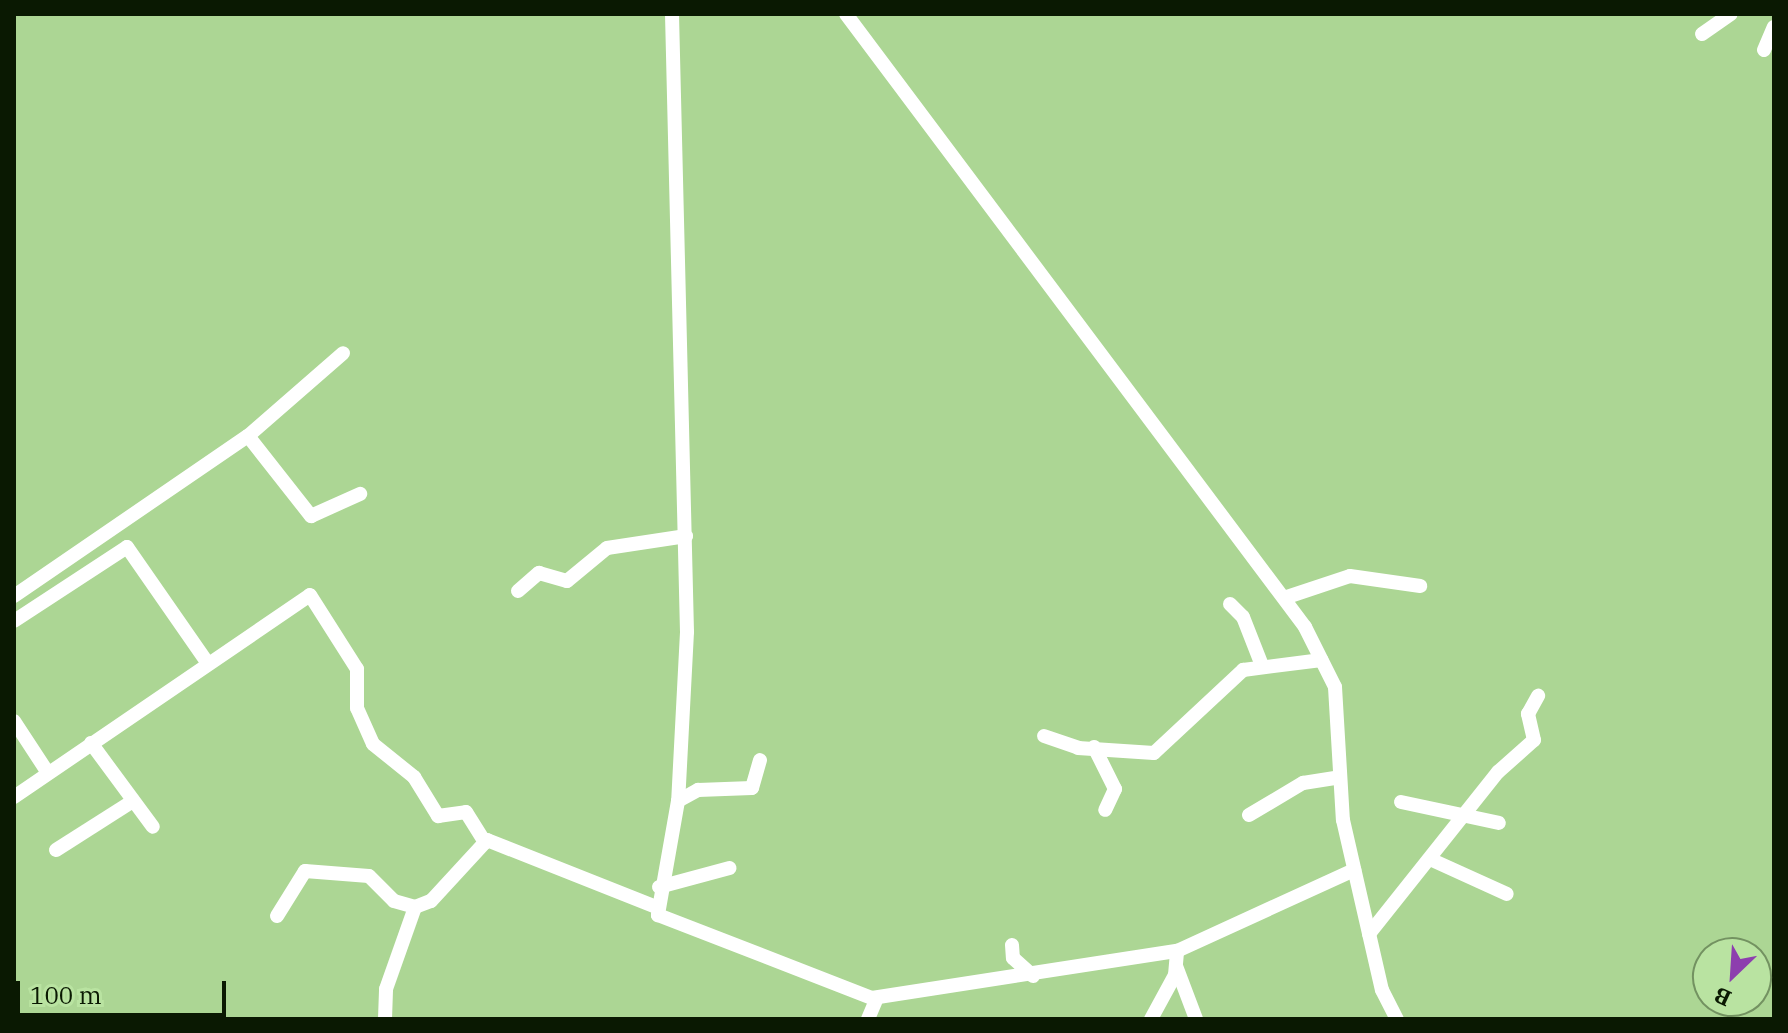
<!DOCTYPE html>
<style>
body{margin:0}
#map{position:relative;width:1788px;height:1033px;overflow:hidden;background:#acd694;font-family:"IBM Plex Serif",serif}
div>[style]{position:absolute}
.minor>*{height:14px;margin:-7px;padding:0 7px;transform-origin:7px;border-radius:7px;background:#fff}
span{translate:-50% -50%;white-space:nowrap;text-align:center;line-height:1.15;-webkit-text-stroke:7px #b9e3a1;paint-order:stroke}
.frame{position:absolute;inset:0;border:16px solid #0a1902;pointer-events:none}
.north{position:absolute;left:1692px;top:937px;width:80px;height:80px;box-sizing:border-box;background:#b9e3a1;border:2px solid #739261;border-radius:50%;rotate:205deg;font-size:22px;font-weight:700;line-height:32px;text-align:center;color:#0a1902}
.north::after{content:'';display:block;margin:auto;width:28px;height:36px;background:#8d3eae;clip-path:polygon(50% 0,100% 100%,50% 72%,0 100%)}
.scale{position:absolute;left:16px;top:981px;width:210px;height:36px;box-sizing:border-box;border:4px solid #0a1902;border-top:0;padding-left:10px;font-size:24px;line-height:28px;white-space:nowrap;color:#0a1902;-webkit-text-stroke:6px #b9e3a1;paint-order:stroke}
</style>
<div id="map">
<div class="minor">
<i style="left:672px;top:14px;width:618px;rotate:88.61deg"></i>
<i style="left:687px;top:632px;width:169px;rotate:93deg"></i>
<i style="left:678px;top:801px;width:116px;rotate:100deg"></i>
<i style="left:658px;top:915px;width:230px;rotate:21.2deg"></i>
<i style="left:872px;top:998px;width:309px;rotate:-8.8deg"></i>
<i style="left:1177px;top:951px;width:195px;rotate:-24.6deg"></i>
<i style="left:846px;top:14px;width:766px;rotate:53.17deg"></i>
<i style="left:1305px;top:627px;width:67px;rotate:63.4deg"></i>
<i style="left:1335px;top:687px;width:133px;rotate:86.6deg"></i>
<i style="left:1343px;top:820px;width:174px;rotate:77.1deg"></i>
<i style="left:1382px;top:990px;width:33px;rotate:63deg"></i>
<i style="left:1702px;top:34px;width:35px;rotate:-35deg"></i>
<i style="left:1764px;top:50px;width:25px;rotate:-67deg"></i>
<i style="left:248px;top:436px;width:102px;rotate:51.8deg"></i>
<i style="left:311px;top:516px;width:54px;rotate:-24.2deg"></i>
<i style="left:518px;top:591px;width:28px;rotate:-41deg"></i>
<i style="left:539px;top:573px;width:29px;rotate:16deg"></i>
<i style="left:567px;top:581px;width:52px;rotate:-39.5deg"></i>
<i style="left:607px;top:548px;width:80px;rotate:-8.6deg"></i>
<i style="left:14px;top:596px;width:283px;rotate:-34.4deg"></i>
<i style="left:248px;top:436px;width:126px;rotate:-41.1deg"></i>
<i style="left:1287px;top:597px;width:66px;rotate:-18.4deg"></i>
<i style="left:1350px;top:576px;width:71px;rotate:8.1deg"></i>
<i style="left:1230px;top:604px;width:18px;rotate:45deg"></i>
<i style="left:1243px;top:617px;width:49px;rotate:68.6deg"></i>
<i style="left:14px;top:621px;width:135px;rotate:-33.2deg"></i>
<i style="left:127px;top:547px;width:140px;rotate:55.2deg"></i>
<i style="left:14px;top:721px;width:62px;rotate:56.8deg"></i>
<i style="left:1044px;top:736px;width:36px;rotate:19deg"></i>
<i style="left:1078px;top:748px;width:76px;rotate:3.8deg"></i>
<i style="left:1154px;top:753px;width:122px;rotate:-43deg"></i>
<i style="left:1243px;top:670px;width:79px;rotate:-7.3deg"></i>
<i style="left:91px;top:743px;width:104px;rotate:53.6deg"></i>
<i style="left:1094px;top:747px;width:47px;rotate:63.4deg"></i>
<i style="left:1115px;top:789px;width:23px;rotate:115deg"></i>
<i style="left:14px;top:797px;width:358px;rotate:-34.3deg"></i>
<i style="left:310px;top:595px;width:88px;rotate:57.6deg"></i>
<i style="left:357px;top:669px;width:39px;rotate:90deg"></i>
<i style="left:357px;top:708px;width:39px;rotate:66deg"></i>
<i style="left:373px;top:744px;width:53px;rotate:38.8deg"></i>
<i style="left:414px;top:777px;width:46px;rotate:58.4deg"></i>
<i style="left:438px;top:816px;width:28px;rotate:-8deg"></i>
<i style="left:466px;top:812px;width:36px;rotate:58deg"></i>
<i style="left:678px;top:801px;width:23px;rotate:-29deg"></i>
<i style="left:698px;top:790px;width:54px;rotate:-2.1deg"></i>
<i style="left:752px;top:788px;width:29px;rotate:-74deg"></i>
<i style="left:1401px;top:802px;width:100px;rotate:12.1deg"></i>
<i style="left:1249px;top:815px;width:63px;rotate:-30.7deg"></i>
<i style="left:1303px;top:783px;width:37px;rotate:-9deg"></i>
<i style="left:56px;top:850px;width:91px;rotate:-32.5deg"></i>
<i style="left:1432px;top:860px;width:82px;rotate:24.4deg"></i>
<i style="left:659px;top:887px;width:73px;rotate:-15deg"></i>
<i style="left:277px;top:916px;width:53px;rotate:-58.1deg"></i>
<i style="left:305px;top:871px;width:64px;rotate:4.5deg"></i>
<i style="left:369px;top:876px;width:35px;rotate:45deg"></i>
<i style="left:394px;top:901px;width:22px;rotate:16deg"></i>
<i style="left:415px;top:907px;width:17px;rotate:-21deg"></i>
<i style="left:431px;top:901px;width:83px;rotate:-47.4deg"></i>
<i style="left:487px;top:840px;width:182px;rotate:21.6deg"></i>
<i style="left:1369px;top:934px;width:207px;rotate:-51.5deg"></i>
<i style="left:1498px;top:772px;width:48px;rotate:-41.6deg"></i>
<i style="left:1534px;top:740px;width:27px;rotate:-103deg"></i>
<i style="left:1528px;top:714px;width:21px;rotate:-61deg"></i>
<i style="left:1012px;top:945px;width:13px;rotate:86deg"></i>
<i style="left:1013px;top:958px;width:27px;rotate:42deg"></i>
<i style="left:1176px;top:966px;width:57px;rotate:69.3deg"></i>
<i style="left:385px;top:1019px;width:30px;rotate:-88deg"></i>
<i style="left:386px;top:989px;width:87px;rotate:-70.5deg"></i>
<i style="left:868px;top:1019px;width:23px;rotate:-67deg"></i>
<i style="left:1151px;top:1019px;width:50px;rotate:-61.4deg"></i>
<i style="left:1175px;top:975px;width:24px;rotate:-85deg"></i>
</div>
<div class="frame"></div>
<div class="north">B</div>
<div class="scale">100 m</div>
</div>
